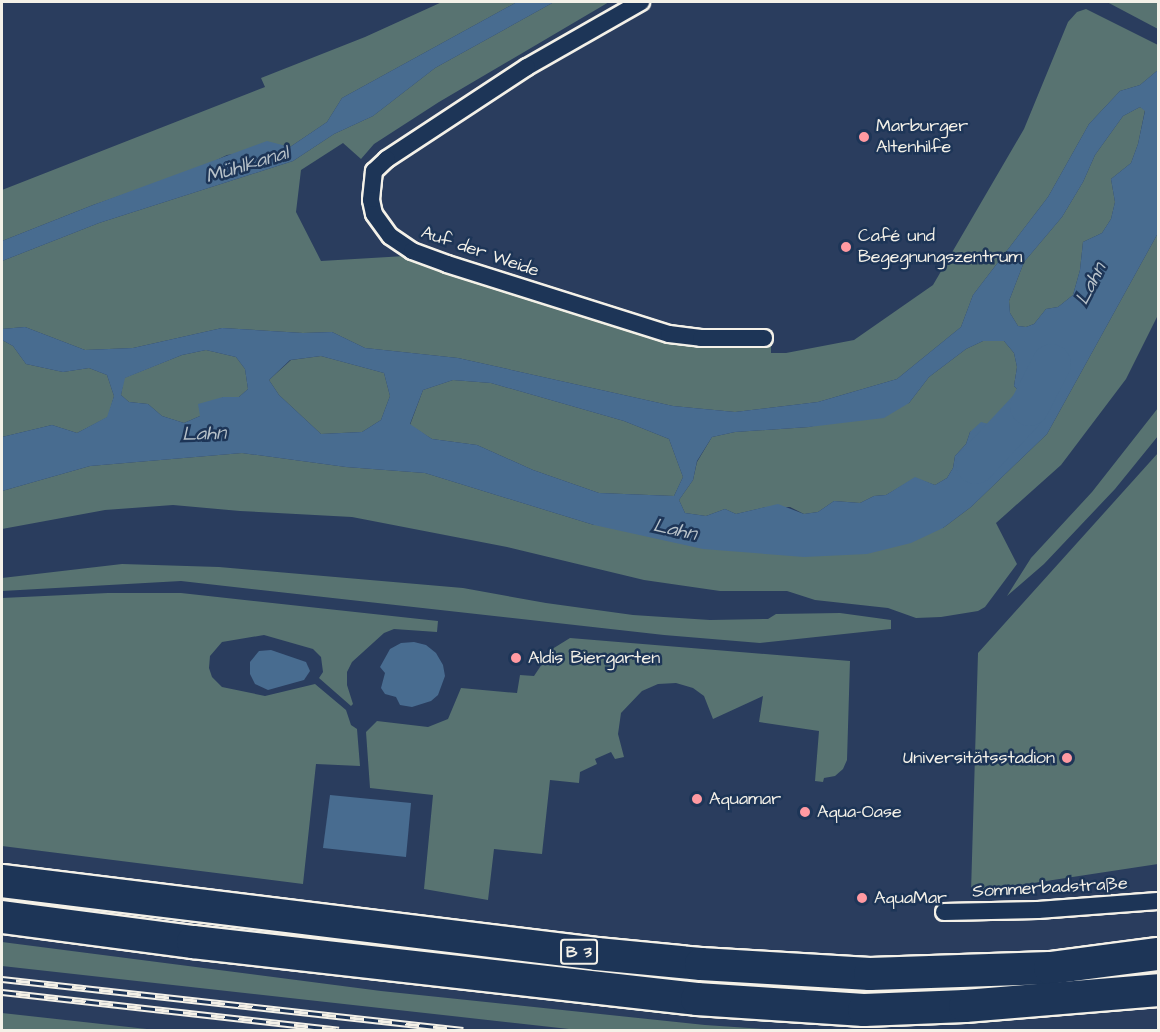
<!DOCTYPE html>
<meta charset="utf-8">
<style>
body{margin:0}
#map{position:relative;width:1160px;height:1032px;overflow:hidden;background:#2a3d5e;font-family:"Architects Daughter",sans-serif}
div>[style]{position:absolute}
.green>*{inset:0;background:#587371}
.water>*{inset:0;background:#486c90}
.river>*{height:39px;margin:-19.5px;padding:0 19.5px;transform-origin:19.5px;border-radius:19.5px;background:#486c90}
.roads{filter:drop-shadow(2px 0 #f4f1e8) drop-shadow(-2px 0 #f4f1e8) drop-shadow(0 2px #f4f1e8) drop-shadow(0 -2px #f4f1e8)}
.street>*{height:16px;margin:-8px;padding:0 8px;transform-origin:8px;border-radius:8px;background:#1d3557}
.highway>*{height:32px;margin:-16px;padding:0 16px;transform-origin:16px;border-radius:16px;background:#1d3557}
.rail>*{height:7px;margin-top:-3.5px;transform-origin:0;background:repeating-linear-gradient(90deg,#1d3557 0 14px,#f4f1e8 0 28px);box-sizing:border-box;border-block:2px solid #f4f1e8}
.dots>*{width:16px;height:16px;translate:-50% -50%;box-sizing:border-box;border:3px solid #1d3557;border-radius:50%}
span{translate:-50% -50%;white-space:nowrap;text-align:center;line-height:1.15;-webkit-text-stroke:5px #1d3557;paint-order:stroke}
.shield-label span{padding:2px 4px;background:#1d3557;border:2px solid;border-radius:4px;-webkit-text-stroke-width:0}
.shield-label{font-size:16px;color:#f4f1e8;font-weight:700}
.poi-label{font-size:18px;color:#f4f1e8}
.left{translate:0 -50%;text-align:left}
.right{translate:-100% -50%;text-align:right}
.street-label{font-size:18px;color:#f4f1e8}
.water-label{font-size:20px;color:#b8c2c9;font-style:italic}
.frame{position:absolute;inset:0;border:3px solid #f4f1e8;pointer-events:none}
</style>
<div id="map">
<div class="green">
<i style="clip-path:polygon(442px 2px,517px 2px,342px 98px,327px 122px,290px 147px,227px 155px,200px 168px,93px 205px,2px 241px,2px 190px,265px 87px,261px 78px,365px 37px)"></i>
<i style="clip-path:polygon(554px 2px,609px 2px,439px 102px,374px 144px,361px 159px,343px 143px,301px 170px,296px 212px,321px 261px,405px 256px,441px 270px,668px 342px,704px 346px,771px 342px,771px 353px,786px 353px,854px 340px,933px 285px,1024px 129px,1068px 22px,1077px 12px,1086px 9px,1158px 45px,1158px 70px,1140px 85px,1120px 91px,1089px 124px,1048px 197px,973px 295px,961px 327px,897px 379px,818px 402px,735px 412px,673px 406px,458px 358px,365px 348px,332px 332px,303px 333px,222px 328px,133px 348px,85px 350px,25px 327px,2px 329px,2px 261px,99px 223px,293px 161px,334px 134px,373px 116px,435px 68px)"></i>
<i style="clip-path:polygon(1107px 2px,1158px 2px,1158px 29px)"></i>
<i style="clip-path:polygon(1140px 107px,1145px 110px,1138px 144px,1131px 163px,1111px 179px,1115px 202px,1111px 219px,1102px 233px,1083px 242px,1080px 270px,1073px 295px,1058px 307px,1046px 309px,1034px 324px,1026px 327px,1018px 326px,1010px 313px,1009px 301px,1024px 262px,1062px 217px,1083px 182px,1095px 155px,1123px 116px)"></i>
<i style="clip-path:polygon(1158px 233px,1158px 315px,1126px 379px,1061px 465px,996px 523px,1017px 564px,985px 607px,978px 611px,941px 617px,916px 618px,888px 608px,815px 600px,787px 591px,720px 591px,644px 580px,507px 547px,352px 517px,240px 511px,173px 505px,105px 510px,2px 529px,2px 491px,90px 466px,242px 453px,346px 467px,425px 473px,594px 525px,943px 528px,971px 507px,1047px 434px)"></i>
<i style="clip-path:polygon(2px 340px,13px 346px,26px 364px,63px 372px,89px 368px,107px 375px,114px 396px,108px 417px,77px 433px,52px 425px,2px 437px)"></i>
<i style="clip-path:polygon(983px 341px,1004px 341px,1014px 353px,1017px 367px,1014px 386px,1026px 399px,1026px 407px,1023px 416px,1014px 423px,1004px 428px,994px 424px,970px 432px,966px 444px,955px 456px,953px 468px,947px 478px,935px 485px,915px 478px,886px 495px,874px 496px,860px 503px,834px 501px,818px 512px,804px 514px,790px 507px,766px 507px,736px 514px,725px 509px,706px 516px,685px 513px,679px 500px,693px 480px,697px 462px,712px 437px,735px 432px,809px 427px,909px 403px,929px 377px,966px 349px)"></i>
<i style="clip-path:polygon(206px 350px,236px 357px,245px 369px,248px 389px,239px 397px,223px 397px,200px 416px,184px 423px,162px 416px,148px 404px,129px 402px,121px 395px,124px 378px,182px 355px)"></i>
<i style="clip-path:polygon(321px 356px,384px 373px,390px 396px,381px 420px,362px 432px,321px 434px,279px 395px,269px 380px,291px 360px)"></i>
<i style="clip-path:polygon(453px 380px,491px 383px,624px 421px,669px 439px,683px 477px,674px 496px,599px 493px,533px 470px,477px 445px,432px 439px,410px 425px,423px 390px)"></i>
<i style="clip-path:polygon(1158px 408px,1158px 436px,1115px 489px,1044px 564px,1007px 596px,1031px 558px,1092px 492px)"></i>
<i style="clip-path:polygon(1158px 453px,1158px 864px,1020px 885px,1021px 892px,971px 892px,978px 653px)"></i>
<i style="clip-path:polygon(122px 564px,219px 567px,463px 588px,546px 603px,633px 615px,710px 620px,768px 619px,776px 614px,840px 613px,891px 620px,891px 629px,760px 643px,664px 635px,181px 581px,2px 591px,2px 578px)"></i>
<i style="clip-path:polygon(108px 593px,181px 593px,438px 621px,437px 632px,394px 629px,384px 633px,352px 662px,347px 672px,347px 685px,353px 704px,351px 706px,319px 678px,323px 672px,321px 657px,313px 649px,264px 635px,222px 642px,210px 656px,209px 668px,212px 677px,222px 687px,265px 696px,315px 684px,346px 710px,351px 725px,357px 729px,360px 766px,316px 764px,303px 884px,2px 846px,2px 598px)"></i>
<i style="clip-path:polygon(570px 638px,850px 661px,847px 760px,843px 769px,835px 776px,824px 778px,823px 782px,815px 781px,819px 731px,759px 722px,763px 696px,713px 719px,704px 696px,693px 688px,676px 683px,658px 684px,642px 691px,621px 713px,618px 734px,624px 757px,615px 759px,611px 752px,595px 759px,597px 764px,580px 772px,579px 783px,550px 780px,542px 854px,494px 849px,488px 900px,424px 889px,433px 795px,370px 788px,366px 732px,377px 721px,428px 727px,448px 719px,461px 688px,517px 693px,520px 675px,534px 676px,542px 664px,554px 664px,549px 651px)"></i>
<i style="clip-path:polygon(2px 942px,381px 991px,705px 1025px,780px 1030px,578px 1030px,2px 966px)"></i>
<i style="clip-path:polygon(2px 1013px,156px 1030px,2px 1030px)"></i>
</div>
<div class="water">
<i style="clip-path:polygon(517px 2px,554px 2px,435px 68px,373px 116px,334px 134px,293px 161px,99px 223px,2px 261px,2px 241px,93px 205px,267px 141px,290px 147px,327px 122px,342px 98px)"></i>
<i style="clip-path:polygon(evenodd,1158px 70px,1158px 233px,1047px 434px,971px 507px,943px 528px,911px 543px,867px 554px,804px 557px,703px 549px,594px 525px,425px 473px,346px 467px,242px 453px,90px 466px,2px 491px,2px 437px,52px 425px,77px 433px,107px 417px,114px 396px,107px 375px,89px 368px,63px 372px,26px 364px,13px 346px,2px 340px,2px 329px,25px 327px,85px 350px,133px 348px,222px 328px,303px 333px,332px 332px,365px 348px,458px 358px,673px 406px,735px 412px,818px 402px,897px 379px,961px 327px,973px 295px,1048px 197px,1089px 124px,1120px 91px,1140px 85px,1158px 70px,1140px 107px,1145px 111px,1138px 144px,1131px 163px,1111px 179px,1115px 202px,1111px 219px,1102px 233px,1083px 242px,1080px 270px,1073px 295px,1058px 307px,1046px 309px,1034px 324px,1026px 327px,1018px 326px,1010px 313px,1009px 301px,1024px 262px,1062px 217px,1083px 182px,1095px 155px,1123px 116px,1140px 107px,1158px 70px,983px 341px,1004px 341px,1014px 353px,1017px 367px,1014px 386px,1026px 399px,1026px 407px,1023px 416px,1014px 423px,1004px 428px,981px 422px,970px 432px,966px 444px,955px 456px,953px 468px,947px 478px,935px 485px,915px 477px,886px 495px,874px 496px,860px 503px,834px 501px,818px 512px,804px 514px,778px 504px,736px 514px,725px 509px,706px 516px,685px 513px,679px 500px,693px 480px,697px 461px,712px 437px,735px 432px,809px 427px,884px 418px,909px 403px,929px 377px,966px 349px,983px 341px,1158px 70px,206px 350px,236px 357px,245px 369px,248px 389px,239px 397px,223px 397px,198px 404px,200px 416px,184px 423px,162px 416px,148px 404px,129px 402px,121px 395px,125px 378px,182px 355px,206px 350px,1158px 70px,321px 356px,384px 373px,390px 396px,381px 420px,362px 432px,321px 434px,279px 395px,269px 380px,290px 360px,321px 356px,1158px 70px,453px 380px,491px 383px,624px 421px,669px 439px,683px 477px,674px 496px,599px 493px,533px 470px,477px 445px,432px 439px,410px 424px,423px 390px,453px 380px)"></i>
<i style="clip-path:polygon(414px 642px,426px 645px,436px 653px,443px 665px,445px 676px,438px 695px,431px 701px,412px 707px,400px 705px,396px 697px,385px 694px,381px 688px,385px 673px,380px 667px,390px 649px,401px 643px)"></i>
<i style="clip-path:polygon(271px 650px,306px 662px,310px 671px,304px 680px,268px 690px,255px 684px,250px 674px,250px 662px,259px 651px)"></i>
<i style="clip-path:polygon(330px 795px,411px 803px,406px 857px,323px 848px)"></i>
</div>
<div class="river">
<i style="left:975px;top:464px;width:79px;rotate:-47deg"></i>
<i style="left:1029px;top:406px;width:48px;rotate:-62.9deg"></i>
</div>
<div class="roads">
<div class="street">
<i style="left:641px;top:2px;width:131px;rotate:150.3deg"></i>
<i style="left:527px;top:67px;width:168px;rotate:146.7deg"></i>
<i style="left:387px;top:159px;width:18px;rotate:137deg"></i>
<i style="left:374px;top:171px;width:29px;rotate:96deg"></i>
<i style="left:371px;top:200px;width:14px;rotate:78deg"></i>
<i style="left:374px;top:214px;width:27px;rotate:54deg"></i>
<i style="left:390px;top:236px;width:27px;rotate:34deg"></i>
<i style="left:412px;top:251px;width:37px;rotate:20deg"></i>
<i style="left:447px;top:264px;width:233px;rotate:17.5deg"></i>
<i style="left:669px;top:334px;width:32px;rotate:7deg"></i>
<i style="left:701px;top:338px;width:63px"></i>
<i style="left:944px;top:912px;width:94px;rotate:-1.2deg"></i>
<i style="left:1038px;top:910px;width:120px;rotate:-4.3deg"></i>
</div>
<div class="highway">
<i style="left:2px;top:881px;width:599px;rotate:6.99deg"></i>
<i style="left:597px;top:954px;width:104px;rotate:5.5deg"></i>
<i style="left:701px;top:964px;width:169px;rotate:3.4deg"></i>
<i style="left:870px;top:974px;width:180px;rotate:-1.9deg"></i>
<i style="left:1050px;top:968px;width:109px;rotate:-7.4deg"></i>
<i style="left:2px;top:917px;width:193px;rotate:7.5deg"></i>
<i style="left:193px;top:942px;width:507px;rotate:6.45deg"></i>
<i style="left:697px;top:999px;width:167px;rotate:3.8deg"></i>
<i style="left:864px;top:1010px;width:101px;rotate:-2.3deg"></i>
<i style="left:965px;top:1006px;width:194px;rotate:-4.7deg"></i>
</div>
</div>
<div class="rail">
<i style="left:2px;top:979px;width:464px;rotate:6.3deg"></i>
<i style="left:2px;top:992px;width:339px;rotate:6.4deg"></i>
</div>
<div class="dots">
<i style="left:864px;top:137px;background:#ff9aa2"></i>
<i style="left:846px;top:247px;background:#ff9aa2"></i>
<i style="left:516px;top:658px;background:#ff9aa2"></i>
<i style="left:1067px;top:758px;background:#ff9aa2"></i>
<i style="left:697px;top:799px;background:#ff9aa2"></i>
<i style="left:805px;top:812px;background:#ff9aa2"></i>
<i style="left:862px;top:898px;background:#ff9aa2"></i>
</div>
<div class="shield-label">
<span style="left:579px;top:952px">B 3</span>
</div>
<div class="poi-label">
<span class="left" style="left:876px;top:137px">Marburger<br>Altenhilfe</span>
<span class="left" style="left:858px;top:247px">Café und<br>Begegnungszentrum</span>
<span class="left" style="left:528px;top:658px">Aldis Biergarten</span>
<span class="right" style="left:1055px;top:758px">Universitätsstadion</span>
<span class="left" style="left:709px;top:799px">Aquamar</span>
<span class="left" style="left:817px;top:812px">Aqua-Oase</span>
<span class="left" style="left:874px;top:898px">AquaMar</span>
</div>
<div class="street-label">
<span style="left:480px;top:252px;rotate:19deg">Auf der Weide</span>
<span style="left:1050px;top:888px;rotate:-3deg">Sommerbadstraße</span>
</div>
<div class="water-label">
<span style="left:247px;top:165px;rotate:-17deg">Mühlkanal</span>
<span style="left:1091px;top:284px;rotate:-63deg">Lahn</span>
<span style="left:204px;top:434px;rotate:-2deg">Lahn</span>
<span style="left:675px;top:530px;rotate:12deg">Lahn</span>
</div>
<div class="frame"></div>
</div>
